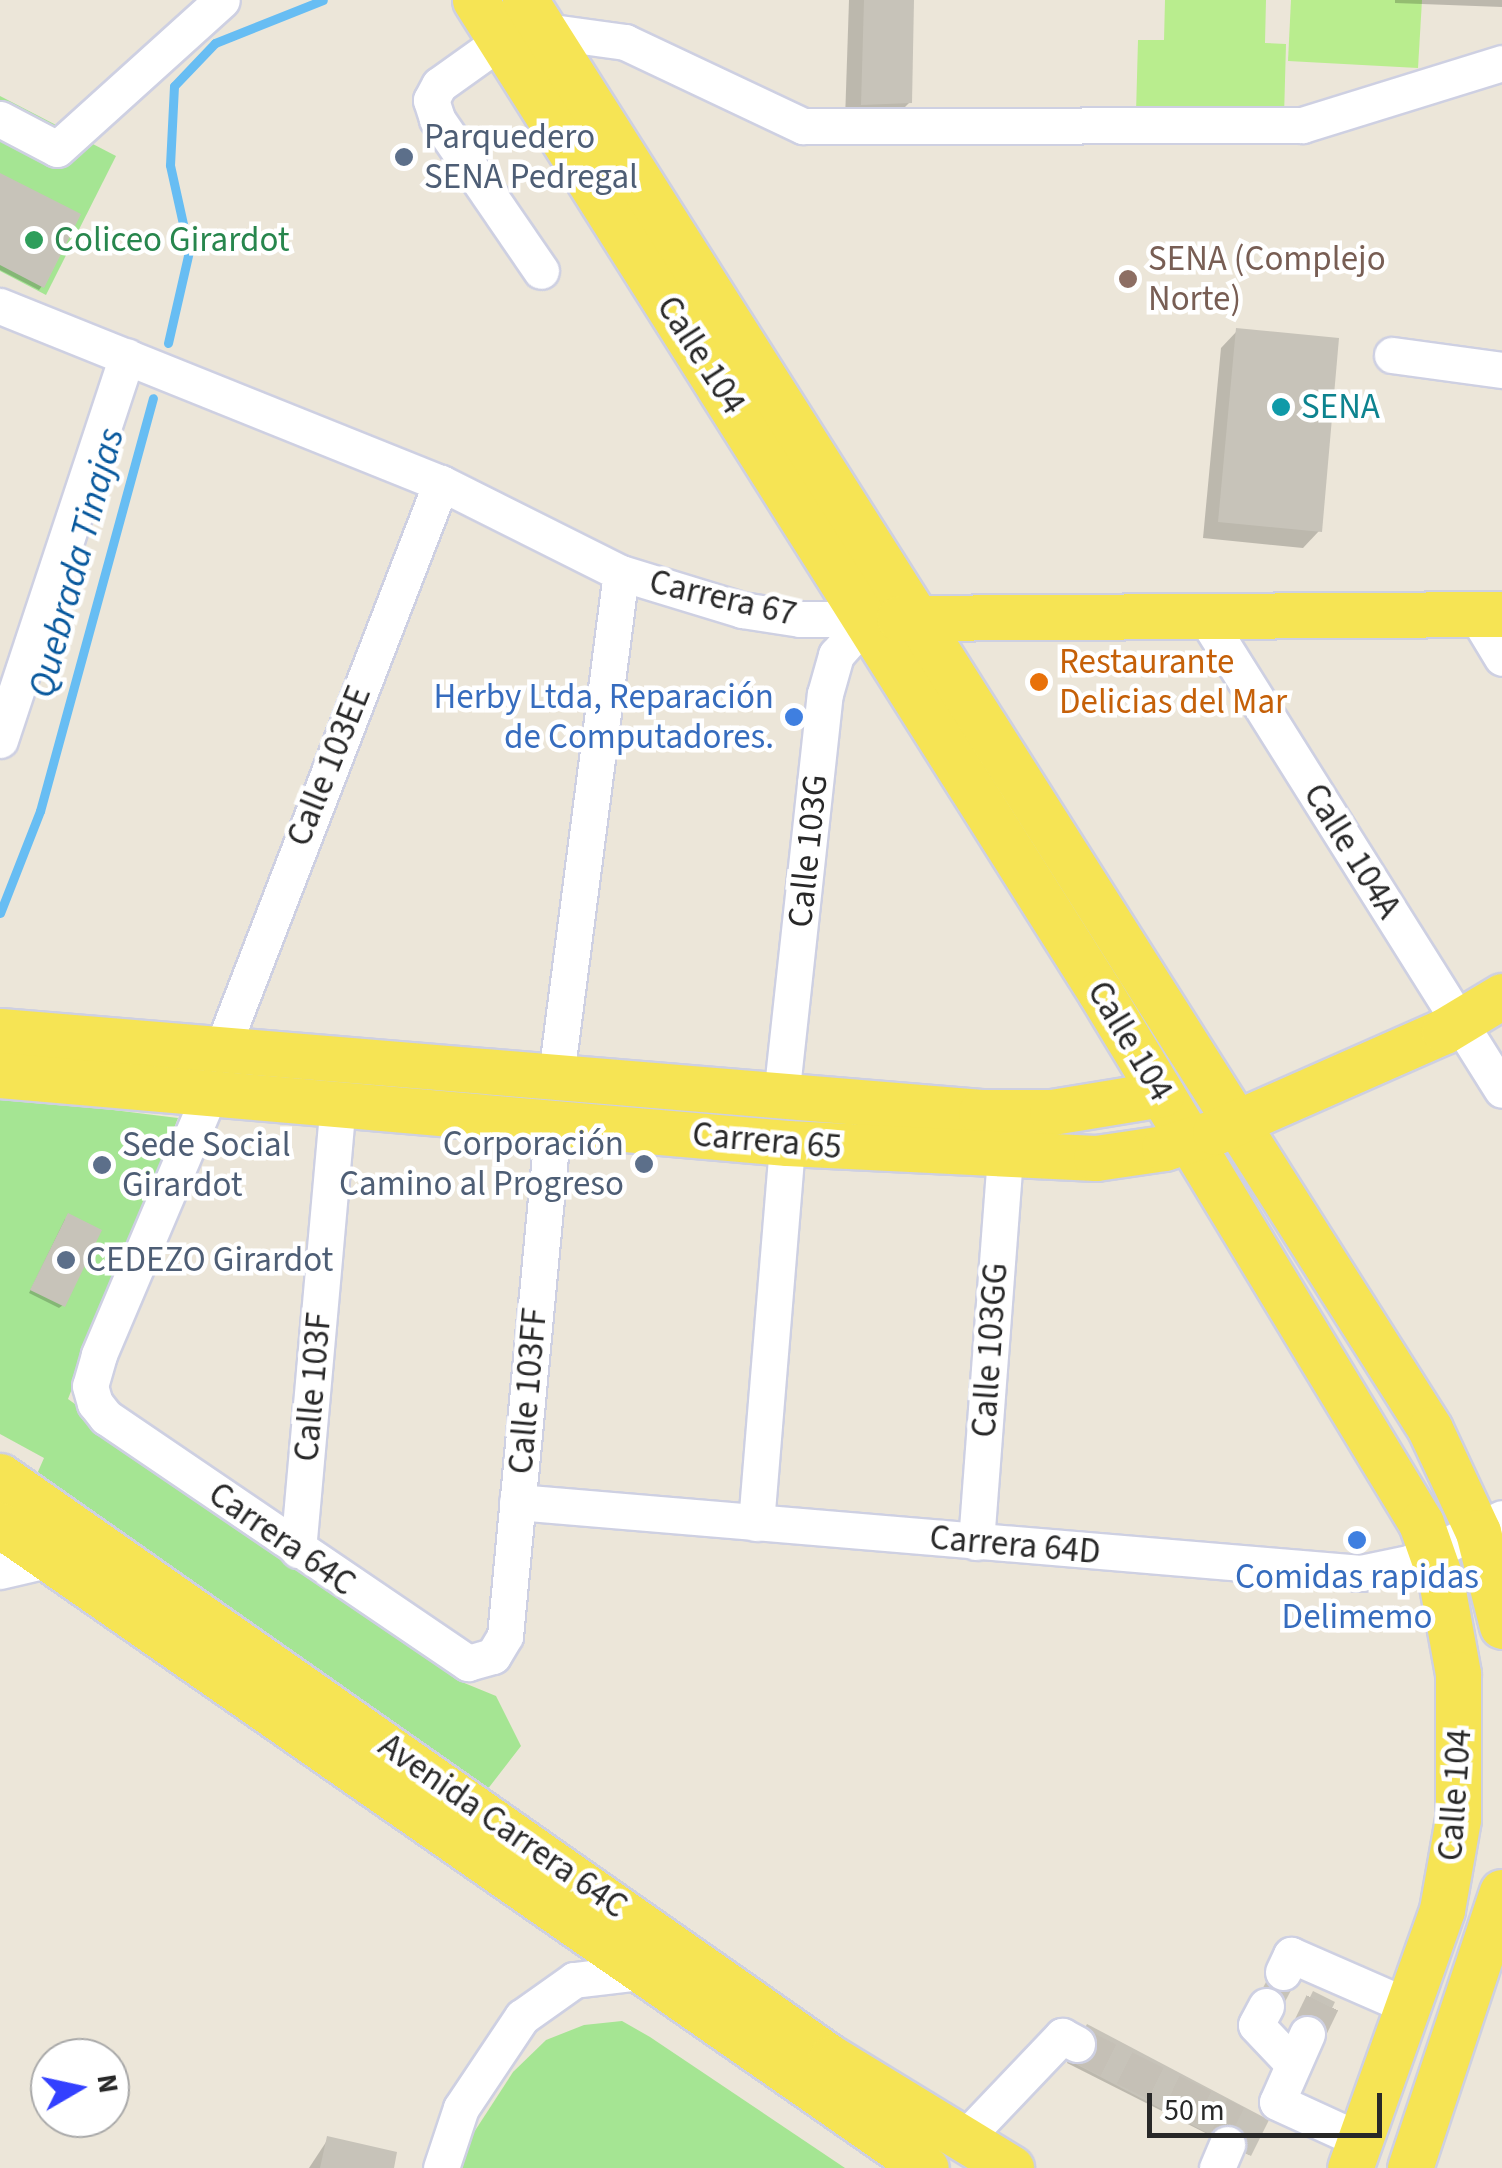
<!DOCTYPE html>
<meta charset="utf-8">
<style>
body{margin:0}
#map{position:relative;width:1502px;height:2168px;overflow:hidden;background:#ece6d9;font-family:"Source Sans 3",sans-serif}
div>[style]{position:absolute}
.green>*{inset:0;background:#a5e593}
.pitch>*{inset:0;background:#b9ed8e}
.shadow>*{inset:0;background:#0003}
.stream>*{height:9px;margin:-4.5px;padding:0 4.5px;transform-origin:4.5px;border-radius:4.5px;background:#67bdf3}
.building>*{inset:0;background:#c7c3b9}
.minor-tunnel>*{height:35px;margin-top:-17.5px;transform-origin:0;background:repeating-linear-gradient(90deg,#c5c0b6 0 35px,transparent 0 53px)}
.roads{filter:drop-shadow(2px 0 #ced0e2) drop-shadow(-2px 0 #ced0e2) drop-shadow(0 2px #ced0e2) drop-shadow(0 -2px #ced0e2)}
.minor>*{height:35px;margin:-17.5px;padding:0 17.5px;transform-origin:17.5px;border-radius:17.5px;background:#fff}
.major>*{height:45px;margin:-22.5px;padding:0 22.5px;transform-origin:22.5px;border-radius:22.5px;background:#f6e454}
.dots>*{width:28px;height:28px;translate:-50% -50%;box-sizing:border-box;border:5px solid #fff;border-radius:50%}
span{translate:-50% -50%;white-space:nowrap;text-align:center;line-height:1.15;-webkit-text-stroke:9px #fff;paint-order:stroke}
.service-label{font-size:35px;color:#4e5e75}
.left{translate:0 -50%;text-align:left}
.right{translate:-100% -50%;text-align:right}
.leisure-label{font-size:35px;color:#27864d}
.education-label{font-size:35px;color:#785e54}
.street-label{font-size:35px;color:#282828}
.culture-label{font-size:35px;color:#0d838f}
.food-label{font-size:35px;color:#c56008}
.shop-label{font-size:35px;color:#366cbe}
.water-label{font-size:38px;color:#07589d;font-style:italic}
.north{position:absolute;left:30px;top:2038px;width:100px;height:100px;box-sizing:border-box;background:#fff;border:2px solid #a9a9a9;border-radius:50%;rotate:81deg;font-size:28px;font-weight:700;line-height:40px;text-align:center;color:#282828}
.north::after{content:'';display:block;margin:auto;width:35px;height:45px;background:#3340ff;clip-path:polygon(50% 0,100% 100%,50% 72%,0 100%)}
.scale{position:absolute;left:1147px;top:2093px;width:235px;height:45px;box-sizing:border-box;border:5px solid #282828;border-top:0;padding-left:12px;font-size:30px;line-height:35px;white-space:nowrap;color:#282828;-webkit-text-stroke:8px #fff;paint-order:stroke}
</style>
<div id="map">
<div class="green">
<i style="clip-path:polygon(0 96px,116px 156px,46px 295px,0 271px)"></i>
<i style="clip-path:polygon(0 1096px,178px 1118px,68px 1399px,457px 1680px,496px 1696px,521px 1746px,487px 1790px,37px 1474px,44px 1458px,0 1434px)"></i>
<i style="clip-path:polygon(622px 2021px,650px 2037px,845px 2168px,462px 2168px,467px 2143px,513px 2072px,546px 2040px,584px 2025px)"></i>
</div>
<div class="pitch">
<i style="clip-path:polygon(1165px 0,1266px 0,1265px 43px,1286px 44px,1284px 117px,1136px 113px,1138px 40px,1164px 40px)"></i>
<i style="clip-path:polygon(1291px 0,1422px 0,1418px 68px,1288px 61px)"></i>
</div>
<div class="shadow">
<i style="clip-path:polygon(849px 0,912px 0,910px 102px,893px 119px,845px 120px)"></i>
<i style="clip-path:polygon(1395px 0,1502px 0,1502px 7px,1395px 3px)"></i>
<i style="clip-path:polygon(0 176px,42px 286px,39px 290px,0 270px)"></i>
<i style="clip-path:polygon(1237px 331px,1319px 531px,1303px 548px,1203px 538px,1221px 348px)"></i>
<i style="clip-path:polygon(65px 1219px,63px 1305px,59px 1308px,29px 1293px)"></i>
<i style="clip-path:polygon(1084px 2030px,1266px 2121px,1249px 2155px,1067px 2063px)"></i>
<i style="clip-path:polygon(328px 2139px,391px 2168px,309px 2168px)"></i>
</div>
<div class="stream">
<i style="left:168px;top:343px;width:94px;rotate:-77.1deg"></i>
<i style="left:189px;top:251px;width:88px;rotate:-102.5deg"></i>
<i style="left:170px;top:165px;width:79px;rotate:-87.1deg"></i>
<i style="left:174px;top:86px;width:59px;rotate:-46.4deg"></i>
<i style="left:215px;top:43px;width:116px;rotate:-21.7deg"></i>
<i style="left:0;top:913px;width:110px;rotate:-68.6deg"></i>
<i style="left:40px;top:811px;width:428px;rotate:-74.7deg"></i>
</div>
<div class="building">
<i style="clip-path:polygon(864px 0,914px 0,912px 103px,861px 105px)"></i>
<i style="clip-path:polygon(0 173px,81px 214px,44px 288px,0 265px)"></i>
<i style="clip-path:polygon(1236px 328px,1339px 338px,1322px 532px,1218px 522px)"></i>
<i style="clip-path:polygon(68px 1213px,102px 1230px,65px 1307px,30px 1290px)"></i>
<i style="clip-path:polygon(1274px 1967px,1297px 1979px,1279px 2013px,1256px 2001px)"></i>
<i style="clip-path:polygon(1313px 1991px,1335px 2002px,1317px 2039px,1295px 2028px)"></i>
<i style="clip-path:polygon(1087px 2024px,1269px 2120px,1251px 2156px,1068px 2060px)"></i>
<i style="clip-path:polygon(327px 2136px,397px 2152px,394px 2168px,320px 2168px)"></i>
</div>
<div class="minor-tunnel">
<i style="left:1307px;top:2034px;width:41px;rotate:-64.1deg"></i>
<i style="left:1077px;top:2044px;width:178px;rotate:26.3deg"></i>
</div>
<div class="roads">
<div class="minor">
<i style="left:545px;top:31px;width:81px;rotate:7.8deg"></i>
<i style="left:625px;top:42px;width:197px;rotate:25.3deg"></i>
<i style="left:803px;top:126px;width:499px;rotate:-0.1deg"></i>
<i style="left:1302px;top:125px;width:209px;rotate:-17.2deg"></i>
<i style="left:502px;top:40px;width:77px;rotate:144.5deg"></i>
<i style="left:439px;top:85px;width:17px;rotate:118deg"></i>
<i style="left:431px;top:100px;width:20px;rotate:72deg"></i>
<i style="left:437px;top:119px;width:184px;rotate:55.6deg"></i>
<i style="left:0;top:119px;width:64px;rotate:27.8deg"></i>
<i style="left:57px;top:149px;width:222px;rotate:-42.1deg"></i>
<i style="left:0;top:306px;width:475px;rotate:21.9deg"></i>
<i style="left:441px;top:483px;width:201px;rotate:26.6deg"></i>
<i style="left:621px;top:573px;width:127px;rotate:17deg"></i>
<i style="left:742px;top:610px;width:59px;rotate:8.8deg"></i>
<i style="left:800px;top:619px;width:68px"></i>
<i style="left:1392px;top:355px;width:111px;rotate:7.8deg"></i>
<i style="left:1202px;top:612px;width:564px;rotate:57.89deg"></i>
<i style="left:1476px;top:615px;width:50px;rotate:58.8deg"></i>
<i style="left:0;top:740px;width:404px;rotate:-71.7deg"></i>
<i style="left:221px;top:1051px;width:609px;rotate:-68.83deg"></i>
<i style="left:556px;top:1076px;width:507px;rotate:-82.64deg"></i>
<i style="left:210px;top:1093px;width:285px;rotate:113deg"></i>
<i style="left:99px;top:1355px;width:32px;rotate:106deg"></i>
<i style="left:90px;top:1386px;width:18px;rotate:74deg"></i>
<i style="left:95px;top:1403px;width:18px;rotate:52deg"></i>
<i style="left:106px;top:1417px;width:438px;rotate:34.2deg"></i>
<i style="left:468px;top:1663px;width:26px;rotate:-16deg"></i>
<i style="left:493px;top:1656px;width:23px;rotate:-59deg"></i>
<i style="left:505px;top:1636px;width:515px;rotate:-84.65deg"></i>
<i style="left:781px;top:1097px;width:405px;rotate:-83.8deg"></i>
<i style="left:825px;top:694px;width:41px;rotate:-74.2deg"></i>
<i style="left:836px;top:655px;width:48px;rotate:-48.4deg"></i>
<i style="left:517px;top:1502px;width:847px;rotate:4.81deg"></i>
<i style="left:1361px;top:1573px;width:49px;rotate:-11.8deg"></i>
<i style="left:1409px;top:1563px;width:103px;rotate:-25.8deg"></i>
<i style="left:756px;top:1523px;width:381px;rotate:-85.3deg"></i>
<i style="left:976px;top:1542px;width:385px;rotate:-85.7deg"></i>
<i style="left:298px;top:1550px;width:448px;rotate:-84.9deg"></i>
<i style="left:0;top:1571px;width:52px;rotate:-13.2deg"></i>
<i style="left:1283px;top:1972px;width:19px;rotate:-65deg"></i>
<i style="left:1291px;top:1955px;width:128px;rotate:23.6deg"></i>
<i style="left:1266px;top:2006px;width:21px;rotate:118deg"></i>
<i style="left:1256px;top:2025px;width:54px;rotate:46.5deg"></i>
<i style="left:1307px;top:2034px;width:74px;rotate:113.8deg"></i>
<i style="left:1277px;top:2102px;width:91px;rotate:24.6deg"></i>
<i style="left:963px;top:2140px;width:144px;rotate:-46.4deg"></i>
<i style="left:1062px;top:2036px;width:17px;rotate:28deg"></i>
<i style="left:441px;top:2168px;width:63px;rotate:-71.6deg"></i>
<i style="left:461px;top:2108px;width:110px;rotate:-56.2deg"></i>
<i style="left:522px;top:2017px;width:64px;rotate:-35.4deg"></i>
<i style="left:574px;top:1980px;width:66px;rotate:-6.9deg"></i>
<i style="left:1217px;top:2168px;width:26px;rotate:-67deg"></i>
</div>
<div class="major">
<i style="left:475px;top:0;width:1172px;rotate:57.79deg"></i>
<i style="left:1100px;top:992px;width:620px;rotate:58.85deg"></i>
<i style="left:1421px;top:1523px;width:60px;rotate:70.7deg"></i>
<i style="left:1441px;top:1580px;width:96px;rotate:79.7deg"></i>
<i style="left:1458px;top:1674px;width:145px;rotate:90deg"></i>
<i style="left:1458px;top:1819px;width:92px;rotate:100deg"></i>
<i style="left:1442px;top:1910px;width:274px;rotate:109.6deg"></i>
<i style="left:525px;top:0;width:1691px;rotate:57.65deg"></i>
<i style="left:1430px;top:1429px;width:114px;rotate:65deg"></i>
<i style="left:1478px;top:1532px;width:97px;rotate:75.7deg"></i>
<i style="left:899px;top:618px;width:603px;rotate:-0.38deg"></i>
<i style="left:0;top:1031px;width:984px;rotate:4.72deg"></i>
<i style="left:981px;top:1112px;width:71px"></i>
<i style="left:1052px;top:1112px;width:111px;rotate:-9.3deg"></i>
<i style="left:0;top:1075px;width:790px;rotate:4.94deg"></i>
<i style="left:787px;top:1143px;width:309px;rotate:2.8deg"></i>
<i style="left:1096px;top:1158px;width:69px;rotate:-8.4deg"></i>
<i style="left:1164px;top:1148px;width:53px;rotate:-17.4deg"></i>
<i style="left:1215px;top:1132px;width:250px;rotate:-23.8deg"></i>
<i style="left:1444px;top:1031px;width:68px;rotate:-31.1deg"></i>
<i style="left:0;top:1476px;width:1015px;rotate:35.01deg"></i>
<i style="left:831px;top:2058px;width:211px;rotate:31.4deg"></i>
<i style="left:0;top:1525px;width:1127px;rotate:34.78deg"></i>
<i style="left:1410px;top:2168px;width:291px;rotate:-71.6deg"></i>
</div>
</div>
<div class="dots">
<i style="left:404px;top:157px;background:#5c6f8a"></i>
<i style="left:34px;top:240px;background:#2e9e5b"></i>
<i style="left:1128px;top:279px;background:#8d6e63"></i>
<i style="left:1281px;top:407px;background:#0f9aa8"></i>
<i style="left:1039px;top:682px;background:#e8710a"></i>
<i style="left:794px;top:717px;background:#3f7fe0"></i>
<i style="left:644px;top:1164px;background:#5c6f8a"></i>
<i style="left:102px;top:1165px;background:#5c6f8a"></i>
<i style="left:66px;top:1260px;background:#5c6f8a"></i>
<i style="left:1357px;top:1540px;background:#3f7fe0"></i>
</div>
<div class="service-label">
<span class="left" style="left:424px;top:157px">Parquedero<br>SENA Pedregal</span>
<span class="right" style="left:624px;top:1164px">Corporación<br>Camino al Progreso</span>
<span class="left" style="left:122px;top:1165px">Sede Social<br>Girardot</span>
<span class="left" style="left:86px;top:1260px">CEDEZO Girardot</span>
</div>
<div class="leisure-label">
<span class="left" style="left:54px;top:240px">Coliceo Girardot</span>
</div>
<div class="education-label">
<span class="left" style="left:1148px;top:279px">SENA (Complejo<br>Norte)</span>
</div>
<div class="street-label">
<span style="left:701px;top:355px;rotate:57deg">Calle 104</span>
<span style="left:723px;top:598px;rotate:13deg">Carrera 67</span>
<span style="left:329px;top:766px;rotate:-68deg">Calle 103EE</span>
<span style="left:808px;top:851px;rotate:-84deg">Calle 103G</span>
<span style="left:1352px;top:851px;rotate:58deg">Calle 104A</span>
<span style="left:1130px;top:1041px;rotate:59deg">Calle 104</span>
<span style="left:767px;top:1141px;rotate:5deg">Carrera 65</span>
<span style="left:990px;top:1350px;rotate:-86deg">Calle 103GG</span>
<span style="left:313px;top:1387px;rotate:-85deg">Calle 103F</span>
<span style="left:528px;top:1391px;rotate:-85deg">Calle 103FF</span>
<span style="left:282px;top:1539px;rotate:35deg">Carrera 64C</span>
<span style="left:1015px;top:1545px;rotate:5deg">Carrera 64D</span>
<span style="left:1455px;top:1795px;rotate:-86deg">Calle 104</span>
<span style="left:503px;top:1826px;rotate:35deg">Avenida Carrera 64C</span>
</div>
<div class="culture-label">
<span class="left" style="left:1301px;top:407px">SENA</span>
</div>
<div class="food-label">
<span class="left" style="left:1059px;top:682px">Restaurante<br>Delicias del Mar</span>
</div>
<div class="shop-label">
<span class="right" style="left:774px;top:717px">Herby Ltda, Reparación<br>de Computadores.</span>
<span style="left:1357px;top:1597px">Comidas rapidas<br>Delimemo</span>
</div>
<div class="water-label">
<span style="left:77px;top:563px;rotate:-75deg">Quebrada Tinajas</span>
</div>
<div class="north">N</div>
<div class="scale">50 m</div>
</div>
